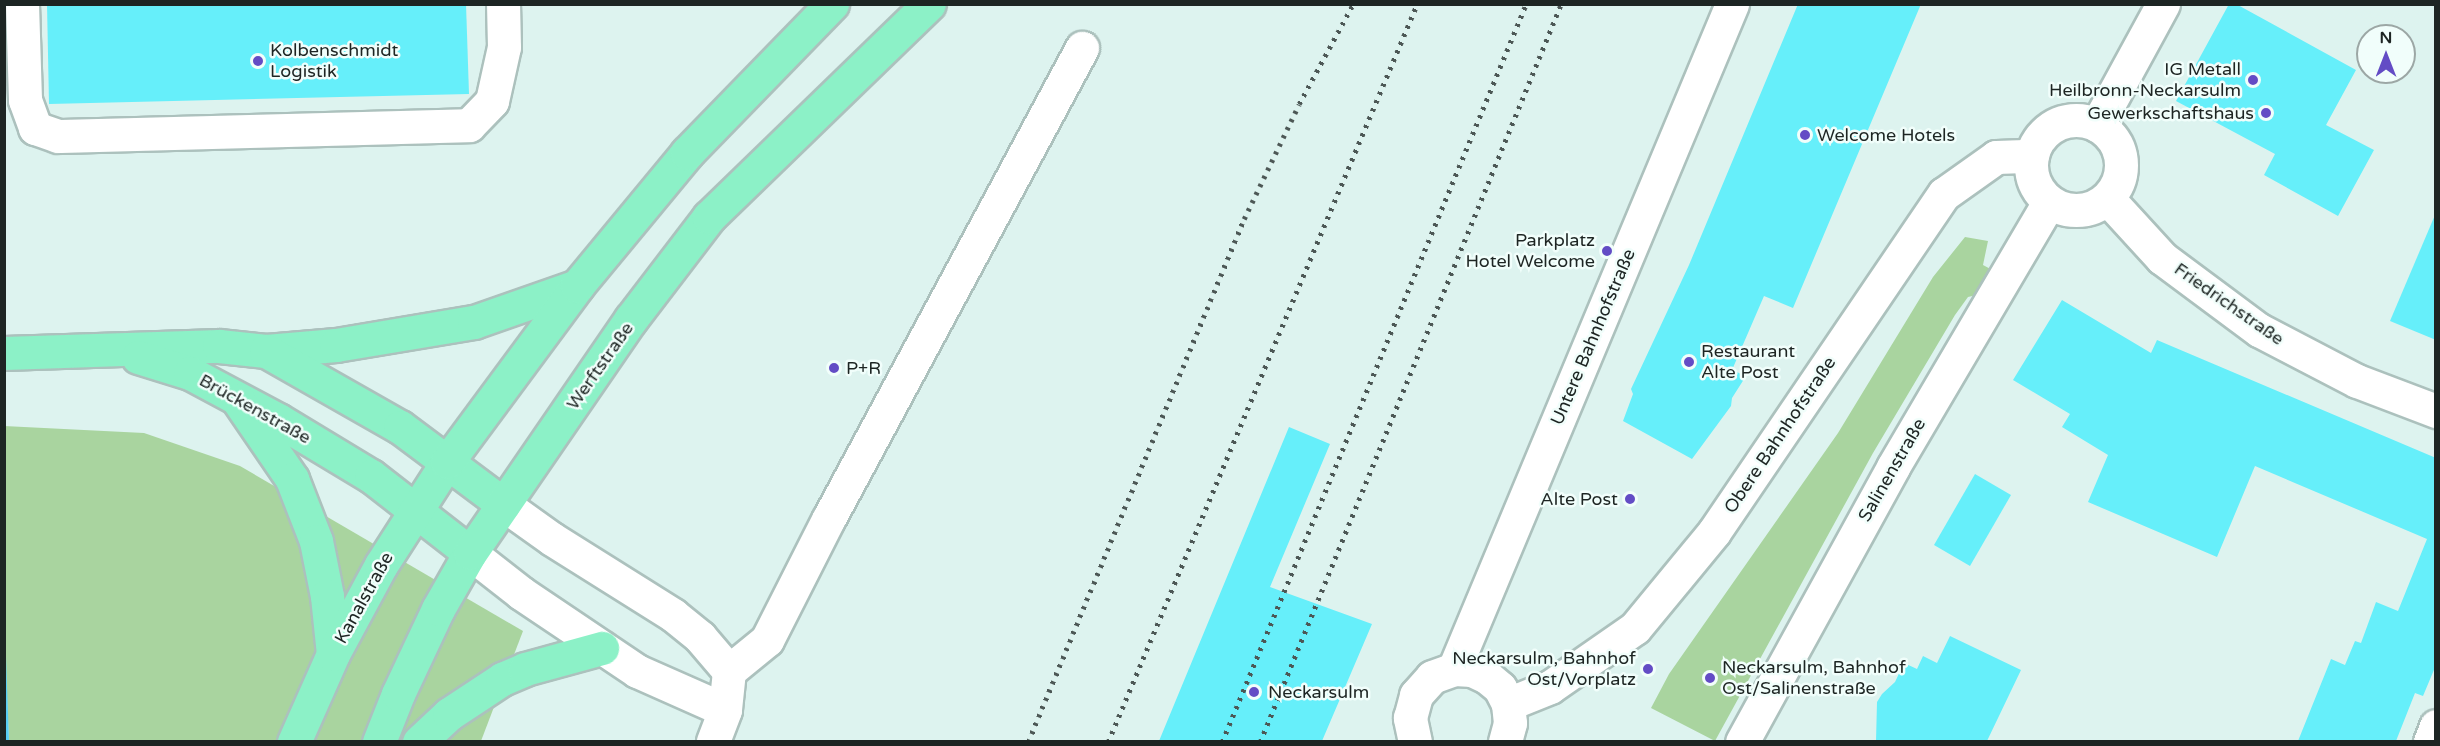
<!DOCTYPE html>
<meta charset="utf-8">
<style>
body{margin:0}
#map{position:relative;width:2440px;height:746px;overflow:hidden;background:#ddf3ef;font-family:"Varela Round",sans-serif}
div>[style]{position:absolute}
.green>*{inset:0;background:#a9d49f}
.water>*{inset:0;background:#57cef6}
.building>*{inset:0;background:#66effa}
.roads{filter:drop-shadow(2px 0 #acc1bd) drop-shadow(-2px 0 #acc1bd) drop-shadow(0 2px #acc1bd) drop-shadow(0 -2px #acc1bd)}
.minor>*{height:33px;margin:-16.5px;padding:0 16.5px;transform-origin:16.5px;border-radius:16.5px;background:#fff}
.minor>.ring{margin:-16.5px;padding:0;box-sizing:content-box;background:none;border:33px solid #fff;border-radius:50%}
.major>*{height:33px;margin:-16.5px;padding:0 16.5px;transform-origin:16.5px;border-radius:16.5px;background:#8cf1c7}
.rail>*{height:4.5px;margin-top:-2.25px;transform-origin:0;background:repeating-linear-gradient(90deg,#4c5755 0 3px,transparent 0 9px)}
.dots>*{width:16px;height:16px;translate:-50% -50%;box-sizing:border-box;border:3px solid #f1fefb;border-radius:50%}
span{translate:-50% -50%;white-space:nowrap;text-align:center;line-height:1.15;-webkit-text-stroke:5px #f1fefb;paint-order:stroke}
.poi-label{font-size:18px;color:#1d2523}
.left{translate:0 -50%;text-align:left}
.right{translate:-100% -50%;text-align:right}
.street-label{font-size:18px;color:#1d2523}
.frame{position:absolute;inset:0;border:6px solid #1d2523;pointer-events:none}
.north{position:absolute;left:2356px;top:24px;width:60px;height:60px;box-sizing:border-box;background:#f1fefb;border:2px solid #9ca7a5;border-radius:50%;rotate:0deg;font-size:16px;font-weight:700;line-height:24px;text-align:center;color:#1d2523}
.north::after{content:'';display:block;margin:auto;width:21px;height:27px;background:#634cc5;clip-path:polygon(50% 0,100% 100%,50% 72%,0 100%)}
</style>
<div id="map">
<div class="green">
<i style="clip-path:polygon(1965px 237px,1988px 241px,1983px 265px,1996px 272px,1985px 293px,1968px 297px,1955px 315px,1873px 453px,1715px 741px,1651px 708px,1669px 674px,1838px 433px,1933px 277px)"></i>
<i style="clip-path:polygon(4px 426px,144px 433px,240px 466px,523px 631px,481px 741px,9px 741px,4px 629px)"></i>
</div>
<div class="water">
<i style="clip-path:polygon(5px 629px,9px 741px,9px 742px,4px 741px)"></i>
</div>
<div class="building">
<i style="clip-path:polygon(47px 4px,466px 4px,469px 94px,49px 104px)"></i>
<i style="clip-path:polygon(1798px 4px,1921px 4px,1793px 308px,1764px 296px,1732px 370px,1746px 376px,1732px 398px,1731px 406px,1692px 459px,1623px 421px,1633px 394px,1631px 389px,1689px 265px)"></i>
<i style="clip-path:polygon(2229px 4px,2236px 4px,2356px 70px,2326px 125px,2374px 150px,2338px 216px,2264px 175px,2275px 154px,2176px 101px)"></i>
<i style="clip-path:polygon(2435px 215px,2436px 215px,2436px 340px,2390px 321px)"></i>
<i style="clip-path:polygon(2062px 300px,2151px 353px,2157px 340px,2436px 458px,2436px 665px,2423px 696px,2415px 693px,2396px 741px,2298px 741px,2331px 659px,2345px 665px,2355px 641px,2361px 643px,2376px 602px,2398px 611px,2427px 539px,2255px 466px,2217px 557px,2088px 502px,2108px 455px,2062px 427px,2070px 414px,2013px 380px)"></i>
<i style="clip-path:polygon(1289px 427px,1330px 444px,1270px 587px,1372px 624px,1322px 741px,1159px 741px)"></i>
<i style="clip-path:polygon(1975px 474px,2011px 495px,1970px 566px,1934px 545px)"></i>
<i style="clip-path:polygon(1950px 636px,2021px 670px,1987px 741px,1876px 741px,1877px 702px,1882px 694px,1895px 682px,1904px 663px,1917px 669px,1923px 656px,1937px 663px)"></i>
</div>
<div class="roads">
<div class="minor">
<i style="left:22px;top:4px;width:96px;rotate:88.2deg"></i>
<i style="left:25px;top:100px;width:30px;rotate:70deg"></i>
<i style="left:35px;top:128px;width:24px;rotate:19deg"></i>
<i style="left:58px;top:136px;width:411px;rotate:-1.5deg"></i>
<i style="left:469px;top:125px;width:33px;rotate:-46deg"></i>
<i style="left:492px;top:101px;width:55px;rotate:-77.5deg"></i>
<i style="left:504px;top:47px;width:43px;rotate:-91.3deg"></i>
<i class="ring" style="left:2031px;top:120px;width:57px;height:57px"></i>
<i style="left:2097px;top:125px;width:138px;rotate:-61.4deg"></i>
<i style="left:2108px;top:199px;width:80px;rotate:47.5deg"></i>
<i style="left:2162px;top:258px;width:121px;rotate:36.6deg"></i>
<i style="left:2259px;top:330px;width:110px;rotate:27.5deg"></i>
<i style="left:2357px;top:381px;width:85px;rotate:20.8deg"></i>
<i style="left:503px;top:504px;width:60px;rotate:35.5deg"></i>
<i style="left:552px;top:539px;width:143px;rotate:32.1deg"></i>
<i style="left:673px;top:615px;width:35px;rotate:39deg"></i>
<i style="left:700px;top:637px;width:45px;rotate:49.5deg"></i>
<i style="left:729px;top:671px;width:39px;rotate:96deg"></i>
<i style="left:725px;top:710px;width:34px;rotate:111deg"></i>
<i style="left:470px;top:553px;width:65px;rotate:38.1deg"></i>
<i style="left:521px;top:593px;width:140px;rotate:33.9deg"></i>
<i style="left:637px;top:671px;width:96px;rotate:23.9deg"></i>
<i style="left:1454px;top:669px;width:721px;rotate:-67.31deg"></i>
<i style="left:729px;top:671px;width:49px;rotate:-39.2deg"></i>
<i style="left:767px;top:640px;width:137px;rotate:-63.1deg"></i>
<i style="left:829px;top:518px;width:534px;rotate:-61.71deg"></i>
<i style="left:1508px;top:704px;width:45px;rotate:-22deg"></i>
<i style="left:1550px;top:687px;width:103px;rotate:-34.8deg"></i>
<i style="left:1635px;top:628px;width:124px;rotate:-50.5deg"></i>
<i style="left:1714px;top:532px;width:409px;rotate:-55.8deg"></i>
<i style="left:1944px;top:194px;width:64px;rotate:-35.4deg"></i>
<i style="left:1996px;top:157px;width:36px;rotate:-2deg"></i>
<i style="left:1415px;top:742px;width:25px;rotate:-102deg"></i>
<i style="left:1410px;top:718px;width:24px;rotate:-75deg"></i>
<i style="left:1416px;top:695px;width:24px;rotate:-48deg"></i>
<i style="left:1432px;top:677px;width:23px;rotate:-20deg"></i>
<i style="left:1454px;top:669px;width:18px;rotate:3deg"></i>
<i style="left:1472px;top:670px;width:17px;rotate:25deg"></i>
<i style="left:1487px;top:677px;width:17px;rotate:40deg"></i>
<i style="left:1500px;top:688px;width:18px;rotate:63deg"></i>
<i style="left:1508px;top:704px;width:19px;rotate:84deg"></i>
<i style="left:1510px;top:723px;width:20px;rotate:105deg"></i>
<i style="left:1742px;top:742px;width:314px;rotate:-61.2deg"></i>
<i style="left:1893px;top:467px;width:308px;rotate:-59.5deg"></i>
<i style="left:2430px;top:742px;width:17px;rotate:-69deg"></i>
</div>
<div class="major">
<i style="left:266px;top:351px;width:70px;rotate:-4.9deg"></i>
<i style="left:336px;top:345px;width:140px;rotate:-9.5deg"></i>
<i style="left:474px;top:322px;width:109px;rotate:-19.3deg"></i>
<i style="left:4px;top:353px;width:215px;rotate:-1.9deg"></i>
<i style="left:219px;top:346px;width:47px;rotate:6.1deg"></i>
<i style="left:266px;top:351px;width:154px;rotate:29.6deg"></i>
<i style="left:400px;top:427px;width:129px;rotate:36.8deg"></i>
<i style="left:138px;top:357px;width:54px;rotate:17.1deg"></i>
<i style="left:190px;top:373px;width:100px;rotate:28.1deg"></i>
<i style="left:278px;top:420px;width:109px;rotate:31.1deg"></i>
<i style="left:371px;top:476px;width:125px;rotate:37.9deg"></i>
<i style="left:238px;top:400px;width:96px;rotate:55.6deg"></i>
<i style="left:292px;top:479px;width:66px;rotate:68.8deg"></i>
<i style="left:316px;top:541px;width:56px;rotate:78.7deg"></i>
<i style="left:327px;top:596px;width:58px;rotate:84.1deg"></i>
<i style="left:294px;top:742px;width:96px;rotate:-66.1deg"></i>
<i style="left:333px;top:654px;width:101px;rotate:-61.7deg"></i>
<i style="left:381px;top:565px;width:122px;rotate:-57.3deg"></i>
<i style="left:447px;top:462px;width:219px;rotate:-53.5deg"></i>
<i style="left:577px;top:286px;width:173px;rotate:-50.4deg"></i>
<i style="left:687px;top:153px;width:208px;rotate:-45.8deg"></i>
<i style="left:379px;top:742px;width:52px;rotate:-68.4deg"></i>
<i style="left:398px;top:694px;width:94px;rotate:-64.8deg"></i>
<i style="left:438px;top:609px;width:64px;rotate:-60.3deg"></i>
<i style="left:470px;top:553px;width:284px;rotate:-55.5deg"></i>
<i style="left:631px;top:319px;width:128px;rotate:-52.6deg"></i>
<i style="left:709px;top:217px;width:306px;rotate:-44.1deg"></i>
<i style="left:419px;top:742px;width:41px;rotate:-43deg"></i>
<i style="left:449px;top:714px;width:64px;rotate:-33.4deg"></i>
<i style="left:502px;top:679px;width:25px;rotate:-23deg"></i>
<i style="left:525px;top:669px;width:80px;rotate:-15.3deg"></i>
</div>
</div>
<div class="rail">
<i style="left:1028px;top:742px;width:566px;rotate:-67.56deg"></i>
<i style="left:1244px;top:219px;width:127px;rotate:-64.4deg"></i>
<i style="left:1299px;top:104px;width:114px;rotate:-61.6deg"></i>
<i style="left:1108px;top:742px;width:800px;rotate:-67.28deg"></i>
<i style="left:1222px;top:742px;width:798px;rotate:-67.61deg"></i>
<i style="left:1260px;top:742px;width:797px;rotate:-67.81deg"></i>
</div>
<div class="dots">
<i style="left:258px;top:61px;background:#634cc5"></i>
<i style="left:2253px;top:80px;background:#634cc5"></i>
<i style="left:2266px;top:113px;background:#634cc5"></i>
<i style="left:1805px;top:135px;background:#634cc5"></i>
<i style="left:1607px;top:251px;background:#634cc5"></i>
<i style="left:1689px;top:362px;background:#634cc5"></i>
<i style="left:834px;top:368px;background:#634cc5"></i>
<i style="left:1630px;top:499px;background:#634cc5"></i>
<i style="left:1648px;top:669px;background:#634cc5"></i>
<i style="left:1710px;top:678px;background:#634cc5"></i>
<i style="left:1254px;top:692px;background:#634cc5"></i>
</div>
<div class="poi-label">
<span class="left" style="left:270px;top:61px">Kolbenschmidt<br>Logistik</span>
<span class="right" style="left:2241px;top:80px">IG Metall<br>Heilbronn-Neckarsulm</span>
<span class="right" style="left:2254px;top:113px">Gewerkschaftshaus</span>
<span class="left" style="left:1817px;top:135px">Welcome Hotels</span>
<span class="right" style="left:1595px;top:251px">Parkplatz<br>Hotel Welcome</span>
<span class="left" style="left:1701px;top:362px">Restaurant<br>Alte Post</span>
<span class="left" style="left:846px;top:368px">P+R</span>
<span class="right" style="left:1618px;top:499px">Alte Post</span>
<span class="right" style="left:1636px;top:669px">Neckarsulm, Bahnhof<br>Ost/Vorplatz</span>
<span class="left" style="left:1722px;top:678px">Neckarsulm, Bahnhof<br>Ost/Salinenstraße</span>
<span class="left" style="left:1268px;top:692px">Neckarsulm</span>
</div>
<div class="street-label">
<span style="left:2229px;top:304px;rotate:35deg">Friedrichstraße</span>
<span style="left:1593px;top:337px;rotate:-67deg">Untere Bahnhofstraße</span>
<span style="left:600px;top:366px;rotate:-55deg">Werftstraße</span>
<span style="left:255px;top:409px;rotate:29deg">Brückenstraße</span>
<span style="left:1780px;top:435px;rotate:-56deg">Obere Bahnhofstraße</span>
<span style="left:1892px;top:470px;rotate:-60deg">Salinenstraße</span>
<span style="left:364px;top:598px;rotate:-61deg">Kanalstraße</span>
</div>
<div class="frame"></div>
<div class="north">N</div>
</div>
